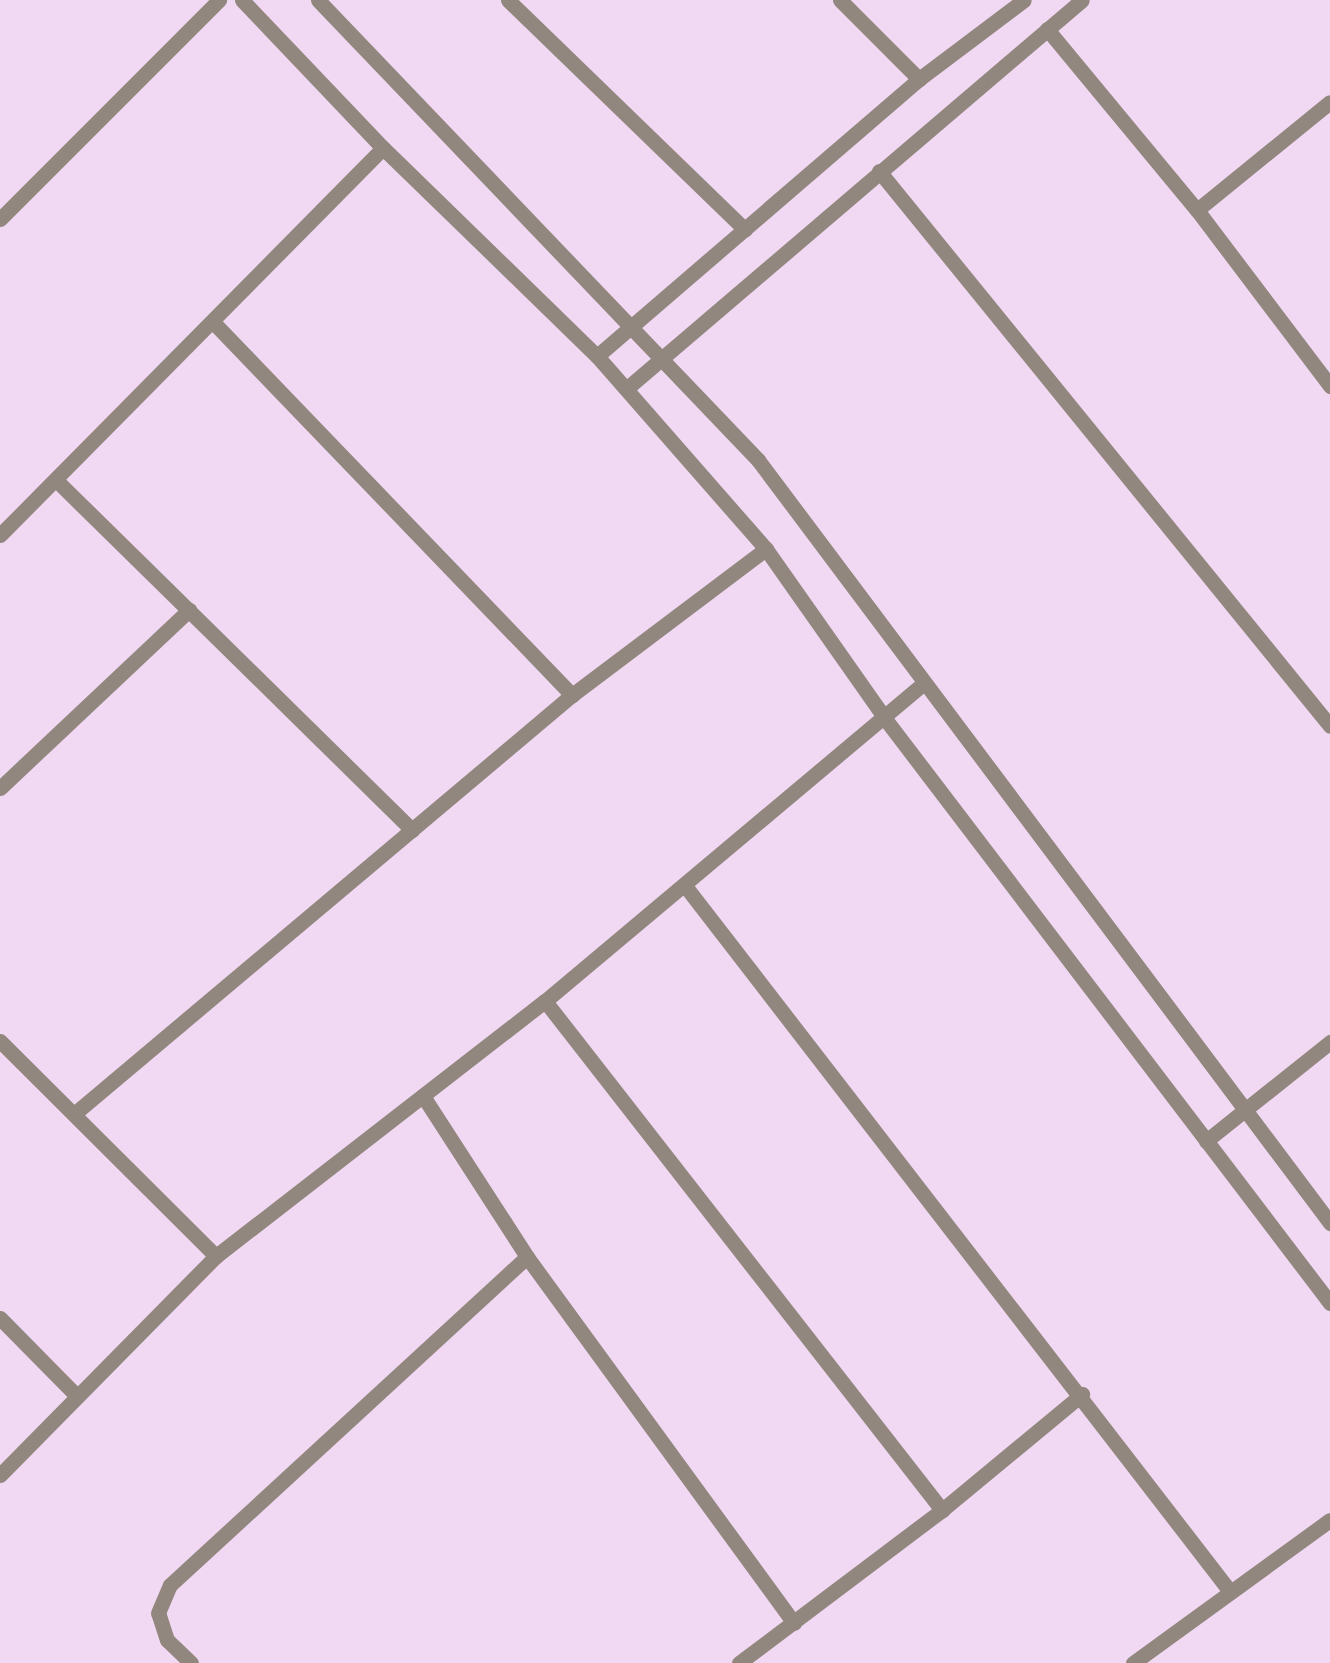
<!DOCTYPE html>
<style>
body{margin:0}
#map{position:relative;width:1330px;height:1663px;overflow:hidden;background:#f1d9f3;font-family:Manrope,sans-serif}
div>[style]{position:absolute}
.minor>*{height:15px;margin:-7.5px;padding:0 7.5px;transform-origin:7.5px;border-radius:7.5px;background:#92877e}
span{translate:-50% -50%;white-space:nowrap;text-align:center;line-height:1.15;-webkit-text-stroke:4.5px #fff;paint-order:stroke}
</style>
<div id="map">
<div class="minor">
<i style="left:242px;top:0;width:204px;rotate:46.4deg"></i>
<i style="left:383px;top:148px;width:298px;rotate:44.2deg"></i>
<i style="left:597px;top:356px;width:257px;rotate:48.8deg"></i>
<i style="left:766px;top:549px;width:209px;rotate:54.9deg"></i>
<i style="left:886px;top:720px;width:733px;rotate:52.71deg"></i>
<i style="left:318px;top:0;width:637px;rotate:46.27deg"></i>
<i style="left:758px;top:460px;width:954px;rotate:53.14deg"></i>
<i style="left:508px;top:0;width:330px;rotate:44.1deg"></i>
<i style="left:840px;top:0;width:112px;rotate:45deg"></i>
<i style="left:1047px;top:29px;width:235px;rotate:50.4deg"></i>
<i style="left:1197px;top:210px;width:221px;rotate:52.9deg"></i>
<i style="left:879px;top:171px;width:715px;rotate:50.9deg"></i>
<i style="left:1197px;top:210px;width:171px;rotate:-39.1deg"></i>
<i style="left:0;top:219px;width:310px;rotate:-45deg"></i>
<i style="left:213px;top:322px;width:518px;rotate:46.1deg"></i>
<i style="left:597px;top:356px;width:425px;rotate:-40.7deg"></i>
<i style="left:919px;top:79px;width:131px;rotate:-37deg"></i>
<i style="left:626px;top:389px;width:599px;rotate:-40.47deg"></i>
<i style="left:57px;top:481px;width:498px;rotate:44.5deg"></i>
<i style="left:0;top:535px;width:544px;rotate:-45.3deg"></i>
<i style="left:0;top:788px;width:260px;rotate:-43.3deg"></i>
<i style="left:686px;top:887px;width:888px;rotate:52.32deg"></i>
<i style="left:545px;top:1001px;width:646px;rotate:52.05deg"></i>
<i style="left:0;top:1041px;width:305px;rotate:44.9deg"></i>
<i style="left:423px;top:1096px;width:192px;rotate:57.1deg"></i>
<i style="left:527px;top:1257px;width:453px;rotate:53.9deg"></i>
<i style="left:74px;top:1114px;width:651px;rotate:-40.08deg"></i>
<i style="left:572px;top:695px;width:243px;rotate:-37deg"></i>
<i style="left:1206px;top:1141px;width:159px;rotate:-38.6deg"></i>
<i style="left:0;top:1318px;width:107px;rotate:45.4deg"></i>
<i style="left:0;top:1475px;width:308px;rotate:-45.4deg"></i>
<i style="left:216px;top:1256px;width:416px;rotate:-37.8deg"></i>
<i style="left:545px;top:1001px;width:495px;rotate:-40deg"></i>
<i style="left:191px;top:1663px;width:33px;rotate:-136deg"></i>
<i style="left:167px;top:1640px;width:28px;rotate:-108deg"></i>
<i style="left:158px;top:1613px;width:30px;rotate:-67deg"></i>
<i style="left:170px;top:1585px;width:485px;rotate:-42.6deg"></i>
<i style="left:739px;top:1663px;width:254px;rotate:-37deg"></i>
<i style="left:942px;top:1510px;width:182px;rotate:-39.6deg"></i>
<i style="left:1133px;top:1663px;width:243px;rotate:-36deg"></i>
</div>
</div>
